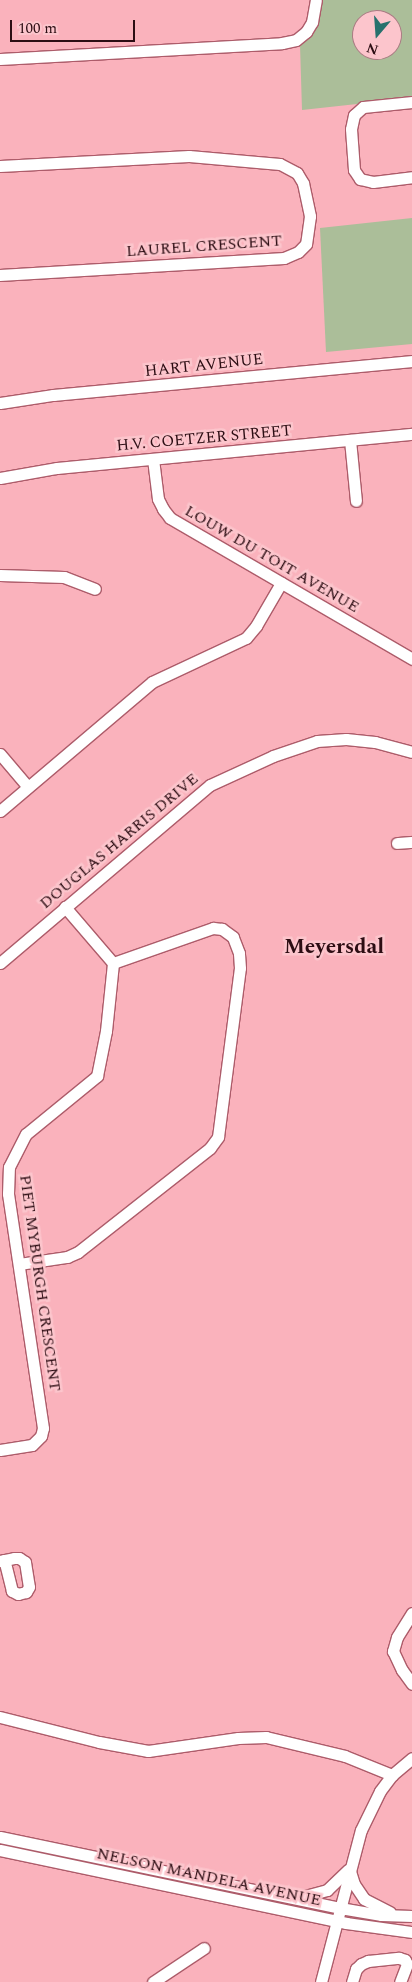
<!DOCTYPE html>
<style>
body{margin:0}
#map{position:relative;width:412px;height:1982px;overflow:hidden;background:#fab2bc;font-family:Spectral,serif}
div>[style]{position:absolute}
.green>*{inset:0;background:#abbe99}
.roads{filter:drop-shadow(1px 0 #ad5c6a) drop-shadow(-1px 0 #ad5c6a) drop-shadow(0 1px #ad5c6a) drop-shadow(0 -1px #ad5c6a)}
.minor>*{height:11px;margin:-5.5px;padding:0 5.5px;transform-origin:5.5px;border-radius:5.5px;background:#fff}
span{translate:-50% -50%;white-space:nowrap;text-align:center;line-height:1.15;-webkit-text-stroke:5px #fcc5cc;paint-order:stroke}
.street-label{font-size:16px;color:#2c0d13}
.district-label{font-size:21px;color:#2c0d13;font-weight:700}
.north{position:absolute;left:352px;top:10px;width:50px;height:50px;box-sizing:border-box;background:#fcc5cc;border:1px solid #a97b82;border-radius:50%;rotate:198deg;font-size:14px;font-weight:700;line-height:20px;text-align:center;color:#2c0d13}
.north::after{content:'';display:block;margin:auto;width:18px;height:22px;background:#27716d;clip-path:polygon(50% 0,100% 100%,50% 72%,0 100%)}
.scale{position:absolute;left:10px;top:20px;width:125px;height:22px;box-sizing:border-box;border:2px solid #2c0d13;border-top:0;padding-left:6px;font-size:15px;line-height:18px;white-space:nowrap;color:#2c0d13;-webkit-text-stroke:4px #fcc5cc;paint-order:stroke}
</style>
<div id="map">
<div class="green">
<i style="clip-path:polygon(evenodd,322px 0,412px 0,412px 98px,302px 110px,300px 45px,315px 30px,322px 0,362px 20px,392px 20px,392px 50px,362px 50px,362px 20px)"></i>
<i style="clip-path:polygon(412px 218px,412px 344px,326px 352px,320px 228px)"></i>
</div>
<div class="roads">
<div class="minor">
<i style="left:0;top:59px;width:282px;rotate:-3.2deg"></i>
<i style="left:282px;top:43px;width:14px;rotate:-12deg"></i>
<i style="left:296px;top:40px;width:13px;rotate:-39deg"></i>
<i style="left:306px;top:32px;width:12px;rotate:-59deg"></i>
<i style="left:312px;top:22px;width:22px;rotate:-80deg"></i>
<i style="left:412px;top:102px;width:49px;rotate:174.2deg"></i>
<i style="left:363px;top:107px;width:12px;rotate:138deg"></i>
<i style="left:354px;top:115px;width:14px;rotate:102deg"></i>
<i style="left:351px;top:129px;width:41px;rotate:85.8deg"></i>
<i style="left:354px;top:170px;width:11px;rotate:56deg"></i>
<i style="left:360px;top:179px;width:13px;rotate:13deg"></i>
<i style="left:373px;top:182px;width:39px;rotate:-7deg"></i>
<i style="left:0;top:166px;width:189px;rotate:-3deg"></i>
<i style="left:189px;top:156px;width:91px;rotate:5deg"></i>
<i style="left:280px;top:164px;width:19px;rotate:28deg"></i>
<i style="left:297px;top:173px;width:12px;rotate:59deg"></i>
<i style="left:303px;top:183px;width:34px;rotate:78deg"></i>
<i style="left:310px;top:216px;width:28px;rotate:98deg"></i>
<i style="left:306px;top:244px;width:11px;rotate:135deg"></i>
<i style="left:298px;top:252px;width:15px;rotate:157deg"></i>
<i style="left:284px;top:258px;width:285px;rotate:176.6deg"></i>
<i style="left:0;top:403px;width:54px;rotate:-8.6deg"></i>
<i style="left:53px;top:395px;width:361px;rotate:-5.4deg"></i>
<i style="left:350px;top:440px;width:61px;rotate:84.4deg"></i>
<i style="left:153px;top:459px;width:40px;rotate:82.9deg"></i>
<i style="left:158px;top:499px;width:11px;rotate:63deg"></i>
<i style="left:163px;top:509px;width:11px;rotate:52deg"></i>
<i style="left:170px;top:518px;width:280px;rotate:30.2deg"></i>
<i style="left:0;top:478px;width:58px;rotate:-10deg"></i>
<i style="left:57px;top:468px;width:357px;rotate:-5.5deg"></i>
<i style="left:0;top:575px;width:64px;rotate:1.8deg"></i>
<i style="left:64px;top:577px;width:33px;rotate:21deg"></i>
<i style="left:0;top:754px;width:43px;rotate:49.7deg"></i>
<i style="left:0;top:811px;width:199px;rotate:-40.3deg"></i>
<i style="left:152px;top:682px;width:104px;rotate:-25.1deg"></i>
<i style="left:246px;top:638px;width:16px;rotate:-50deg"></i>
<i style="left:256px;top:626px;width:50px;rotate:-59.8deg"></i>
<i style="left:397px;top:843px;width:15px;rotate:-4deg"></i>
<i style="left:0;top:963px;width:275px;rotate:-40.3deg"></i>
<i style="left:210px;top:785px;width:69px;rotate:-24.7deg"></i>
<i style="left:273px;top:756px;width:46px;rotate:-18.8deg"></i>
<i style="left:317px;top:741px;width:29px;rotate:-4deg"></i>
<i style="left:346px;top:739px;width:29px;rotate:6deg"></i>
<i style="left:375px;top:742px;width:38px;rotate:15deg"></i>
<i style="left:19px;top:1264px;width:49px;rotate:-8.3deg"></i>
<i style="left:67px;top:1257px;width:12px;rotate:-24deg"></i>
<i style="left:78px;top:1252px;width:168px;rotate:-38.2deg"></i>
<i style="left:210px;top:1148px;width:14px;rotate:-54deg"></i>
<i style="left:218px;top:1137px;width:170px;rotate:-82.6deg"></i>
<i style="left:240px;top:968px;width:15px;rotate:-94deg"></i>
<i style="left:239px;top:953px;width:17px;rotate:-111deg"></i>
<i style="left:233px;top:937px;width:14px;rotate:-144deg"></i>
<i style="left:222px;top:929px;width:9px;rotate:-174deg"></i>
<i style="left:213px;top:928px;width:106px;rotate:160.7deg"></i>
<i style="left:0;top:1450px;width:32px;rotate:-9deg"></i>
<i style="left:32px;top:1445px;width:13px;rotate:-45deg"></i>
<i style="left:41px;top:1436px;width:8px;rotate:-76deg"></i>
<i style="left:43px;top:1428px;width:237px;rotate:-98.5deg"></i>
<i style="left:8px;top:1194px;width:27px;rotate:-88deg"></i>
<i style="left:9px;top:1167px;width:37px;rotate:-63deg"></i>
<i style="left:26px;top:1134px;width:92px;rotate:-39.2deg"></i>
<i style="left:97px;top:1076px;width:46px;rotate:-78.7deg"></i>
<i style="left:106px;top:1031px;width:68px;rotate:-84.1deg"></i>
<i style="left:113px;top:963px;width:74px;rotate:-130.6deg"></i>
<i style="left:0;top:1561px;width:14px;rotate:-12deg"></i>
<i style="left:14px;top:1558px;width:5px"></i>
<i style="left:19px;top:1558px;width:7px;rotate:34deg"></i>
<i style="left:25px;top:1562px;width:25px;rotate:81deg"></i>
<i style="left:29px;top:1587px;width:6px;rotate:121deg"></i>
<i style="left:26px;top:1592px;width:8px;rotate:166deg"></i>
<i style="left:18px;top:1594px;width:7px;rotate:-153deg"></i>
<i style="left:12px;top:1591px;width:32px;rotate:-104deg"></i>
<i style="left:412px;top:1613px;width:28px;rotate:122deg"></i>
<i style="left:397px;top:1637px;width:15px;rotate:106deg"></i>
<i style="left:393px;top:1651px;width:21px;rotate:65deg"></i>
<i style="left:402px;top:1670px;width:17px;rotate:54deg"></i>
<i style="left:0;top:1717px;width:102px;rotate:14.2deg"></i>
<i style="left:99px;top:1742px;width:50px;rotate:10.4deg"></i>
<i style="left:148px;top:1751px;width:91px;rotate:-8.2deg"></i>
<i style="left:238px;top:1738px;width:28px;rotate:-2deg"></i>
<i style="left:266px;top:1737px;width:81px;rotate:13.5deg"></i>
<i style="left:345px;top:1756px;width:51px;rotate:22deg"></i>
<i style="left:0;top:1837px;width:347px;rotate:11.8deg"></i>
<i style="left:340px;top:1908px;width:42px;rotate:9.7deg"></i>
<i style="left:381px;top:1915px;width:31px;rotate:2deg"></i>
<i style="left:0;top:1850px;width:354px;rotate:11.9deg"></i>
<i style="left:346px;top:1923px;width:67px;rotate:7.8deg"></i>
<i style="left:350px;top:1871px;width:14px;rotate:73deg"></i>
<i style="left:354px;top:1884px;width:18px;rotate:56deg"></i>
<i style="left:364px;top:1899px;width:29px;rotate:27deg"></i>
<i style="left:301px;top:1897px;width:27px;rotate:-15deg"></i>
<i style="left:327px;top:1890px;width:29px;rotate:-44deg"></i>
<i style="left:153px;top:1982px;width:61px;rotate:-33.7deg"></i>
<i style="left:321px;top:1982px;width:157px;rotate:-75.3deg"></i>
<i style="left:361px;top:1830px;width:43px;rotate:-64deg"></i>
<i style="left:380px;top:1791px;width:20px;rotate:-53deg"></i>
<i style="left:392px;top:1775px;width:26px;rotate:-40deg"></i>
<i style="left:352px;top:1982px;width:14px;rotate:-73deg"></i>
<i style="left:356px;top:1969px;width:7px;rotate:-45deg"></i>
<i style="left:361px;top:1964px;width:8px;rotate:-23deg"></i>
<i style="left:368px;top:1961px;width:31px;rotate:-6deg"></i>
<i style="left:399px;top:1958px;width:6px;rotate:18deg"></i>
<i style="left:405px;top:1960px;width:4px;rotate:63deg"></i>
<i style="left:407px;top:1964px;width:19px;rotate:111deg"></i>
</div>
</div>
<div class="street-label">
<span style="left:204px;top:246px;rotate:-4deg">LAUREL CRESCENT</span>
<span style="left:204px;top:365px;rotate:-6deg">HART AVENUE</span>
<span style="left:204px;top:438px;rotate:-5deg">H.V. COETZER STREET</span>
<span style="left:272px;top:559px;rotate:30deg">LOUW DU TOIT AVENUE</span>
<span style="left:119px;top:841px;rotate:-40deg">DOUGLAS HARRIS DRIVE</span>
<span style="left:40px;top:1283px;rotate:82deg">PIET MYBURGH CRESCENT</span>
<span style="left:209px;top:1877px;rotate:12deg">NELSON MANDELA AVENUE</span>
</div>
<div class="district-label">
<span style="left:334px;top:947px">Meyersdal</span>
</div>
<div class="north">N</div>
<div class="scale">100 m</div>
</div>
